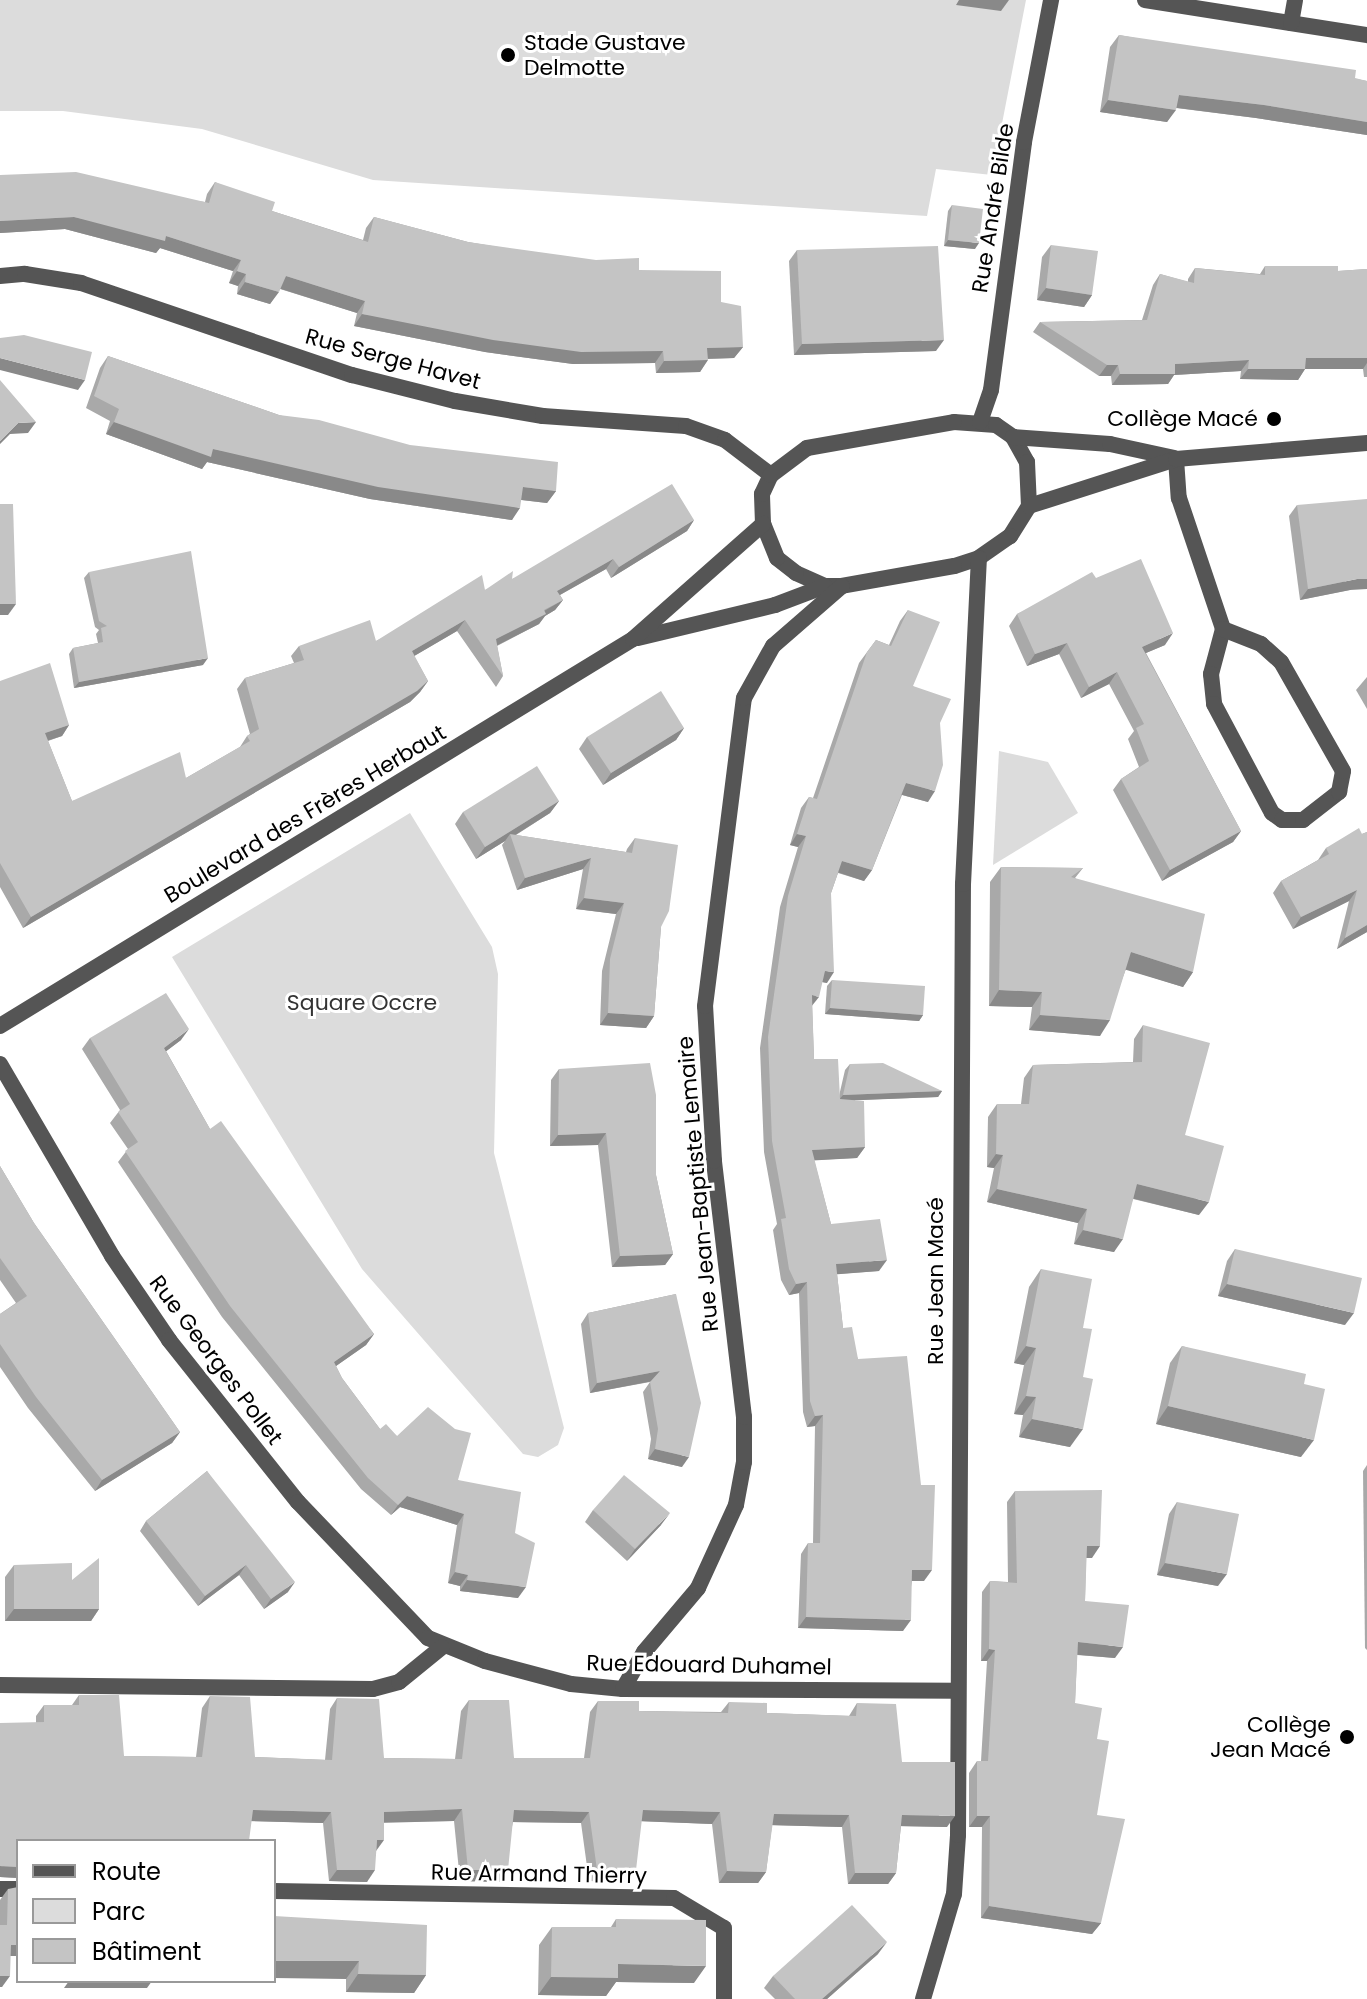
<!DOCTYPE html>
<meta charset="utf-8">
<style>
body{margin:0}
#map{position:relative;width:1367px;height:1999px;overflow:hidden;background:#fff;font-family:Poppins,sans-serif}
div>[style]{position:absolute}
.green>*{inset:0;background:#dcdcdc}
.minor>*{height:16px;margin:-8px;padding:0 8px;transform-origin:8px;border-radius:8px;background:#555}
.wall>*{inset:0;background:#a9a9a9}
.shaded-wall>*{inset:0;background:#898989}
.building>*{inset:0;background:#c4c4c4}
.dots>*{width:22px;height:22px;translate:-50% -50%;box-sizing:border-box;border:4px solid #fff;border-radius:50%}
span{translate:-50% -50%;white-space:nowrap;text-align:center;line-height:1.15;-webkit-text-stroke:6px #fff;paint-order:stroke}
.poi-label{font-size:22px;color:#000}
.left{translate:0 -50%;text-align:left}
.right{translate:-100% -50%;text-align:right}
.street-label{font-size:22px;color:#000}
.park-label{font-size:22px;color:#333}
.legend{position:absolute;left:16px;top:1839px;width:260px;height:144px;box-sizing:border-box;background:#fff;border:2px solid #999;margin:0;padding:10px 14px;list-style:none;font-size:24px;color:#000}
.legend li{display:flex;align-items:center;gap:16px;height:40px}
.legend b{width:40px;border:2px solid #999}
</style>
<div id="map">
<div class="green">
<i style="clip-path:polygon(0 0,1026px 0,992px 175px,936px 169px,927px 216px,373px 180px,202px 129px,63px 111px,0 111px)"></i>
<i style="clip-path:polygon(999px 751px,1048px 762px,1078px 813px,993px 865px)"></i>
<i style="clip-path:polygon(410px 813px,492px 947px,498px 974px,494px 1153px,564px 1428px,558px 1445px,538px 1457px,523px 1454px,362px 1269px,172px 957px)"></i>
</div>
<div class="minor">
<i style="left:1145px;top:0;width:225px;rotate:9deg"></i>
<i style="left:1291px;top:23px;width:23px;rotate:-80deg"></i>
<i style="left:0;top:276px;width:25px;rotate:-5deg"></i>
<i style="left:25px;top:274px;width:57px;rotate:9.1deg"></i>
<i style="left:81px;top:283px;width:286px;rotate:18.8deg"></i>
<i style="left:352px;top:375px;width:106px;rotate:14.2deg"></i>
<i style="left:455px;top:401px;width:89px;rotate:9.7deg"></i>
<i style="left:543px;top:416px;width:143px;rotate:4deg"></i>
<i style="left:686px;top:426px;width:41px;rotate:19.7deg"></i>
<i style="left:725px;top:440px;width:58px;rotate:37.3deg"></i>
<i style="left:954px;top:422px;width:42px;rotate:4.1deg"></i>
<i style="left:996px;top:425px;width:21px;rotate:35deg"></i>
<i style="left:1013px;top:437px;width:29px;rotate:61deg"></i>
<i style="left:1027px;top:462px;width:44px;rotate:87.4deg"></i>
<i style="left:1029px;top:506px;width:36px;rotate:122deg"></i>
<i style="left:1010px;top:536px;width:38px;rotate:145deg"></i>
<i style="left:979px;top:558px;width:26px;rotate:162deg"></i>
<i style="left:954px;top:566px;width:114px;rotate:169.9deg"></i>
<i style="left:842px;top:586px;width:17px;rotate:180deg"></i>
<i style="left:825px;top:586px;width:32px;rotate:-156deg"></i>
<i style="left:796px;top:573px;width:24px;rotate:-142deg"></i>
<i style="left:777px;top:558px;width:37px;rotate:-112deg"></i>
<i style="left:763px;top:524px;width:30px;rotate:-92deg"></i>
<i style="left:762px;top:494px;width:21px;rotate:-65deg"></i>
<i style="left:771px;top:475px;width:45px;rotate:-36.9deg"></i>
<i style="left:807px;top:448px;width:149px;rotate:-10deg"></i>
<i style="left:980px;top:422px;width:34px;rotate:-71deg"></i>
<i style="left:991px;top:390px;width:250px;rotate:-82.4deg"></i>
<i style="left:1024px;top:142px;width:145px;rotate:-79.2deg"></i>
<i style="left:1013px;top:437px;width:97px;rotate:4.1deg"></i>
<i style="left:1110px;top:444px;width:66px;rotate:12.2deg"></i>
<i style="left:1176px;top:459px;width:39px;rotate:86deg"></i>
<i style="left:1179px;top:498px;width:138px;rotate:71.4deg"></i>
<i style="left:1223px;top:629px;width:47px;rotate:104.9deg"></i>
<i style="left:1211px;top:674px;width:30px;rotate:84deg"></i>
<i style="left:1214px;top:704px;width:123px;rotate:62deg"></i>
<i style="left:1272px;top:813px;width:12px;rotate:35deg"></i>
<i style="left:1282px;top:820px;width:21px"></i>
<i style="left:1303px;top:820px;width:46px;rotate:-37.9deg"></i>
<i style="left:1339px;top:792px;width:21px;rotate:-79deg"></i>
<i style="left:1343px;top:771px;width:125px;rotate:-119.6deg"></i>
<i style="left:1281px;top:662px;width:27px;rotate:-138deg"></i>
<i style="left:1261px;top:644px;width:41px;rotate:-158.5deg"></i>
<i style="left:1029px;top:506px;width:154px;rotate:-17.7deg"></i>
<i style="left:1176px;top:459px;width:192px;rotate:-4.8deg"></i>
<i style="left:638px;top:638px;width:141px;rotate:-13.5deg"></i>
<i style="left:775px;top:605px;width:53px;rotate:-20.8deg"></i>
<i style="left:0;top:1026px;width:742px;rotate:-31.44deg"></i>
<i style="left:633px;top:639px;width:174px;rotate:-41.5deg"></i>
<i style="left:0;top:1064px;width:222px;rotate:59.7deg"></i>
<i style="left:112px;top:1256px;width:102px;rotate:55.8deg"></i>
<i style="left:169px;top:1340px;width:207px;rotate:51.5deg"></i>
<i style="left:298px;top:1502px;width:188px;rotate:46.3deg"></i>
<i style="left:428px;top:1638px;width:61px;rotate:22deg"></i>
<i style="left:485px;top:1661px;width:89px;rotate:15deg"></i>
<i style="left:571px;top:1684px;width:52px;rotate:5.5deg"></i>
<i style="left:623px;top:1689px;width:334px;rotate:0.3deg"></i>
<i style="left:0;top:1685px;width:373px;rotate:0.6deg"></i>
<i style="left:373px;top:1689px;width:27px;rotate:-15deg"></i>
<i style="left:399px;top:1682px;width:55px;rotate:-39.1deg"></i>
<i style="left:623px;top:1689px;width:43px;rotate:-60.4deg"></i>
<i style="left:644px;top:1652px;width:84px;rotate:-49.8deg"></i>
<i style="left:698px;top:1588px;width:91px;rotate:-65.4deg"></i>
<i style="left:736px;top:1505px;width:44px;rotate:-79.5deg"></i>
<i style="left:744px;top:1462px;width:45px;rotate:-90deg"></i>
<i style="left:744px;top:1417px;width:258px;rotate:-96.7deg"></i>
<i style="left:714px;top:1161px;width:155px;rotate:-93.3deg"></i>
<i style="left:705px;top:1006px;width:310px;rotate:-82.8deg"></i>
<i style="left:744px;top:698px;width:60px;rotate:-60.9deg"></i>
<i style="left:773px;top:646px;width:91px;rotate:-41deg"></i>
<i style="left:0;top:1889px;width:18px"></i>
<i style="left:274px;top:1891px;width:400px;rotate:1deg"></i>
<i style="left:674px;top:1898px;width:58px;rotate:31deg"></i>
<i style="left:724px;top:1928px;width:71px;rotate:90deg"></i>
<i style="left:923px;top:1999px;width:109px;rotate:-73.6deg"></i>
<i style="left:954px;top:1894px;width:59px;rotate:-86.1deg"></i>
<i style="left:958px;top:1835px;width:951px;rotate:-89.7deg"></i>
<i style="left:963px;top:884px;width:326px;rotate:-87.2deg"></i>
</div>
<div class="wall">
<i style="clip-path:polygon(1119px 35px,1367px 81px,1367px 135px,1256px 118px,1176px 108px,1167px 122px,1100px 112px,1110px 47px)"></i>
<i style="clip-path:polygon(0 175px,205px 202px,207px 194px,215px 182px,272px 211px,363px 240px,366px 228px,374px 217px,468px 242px,639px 270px,721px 302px,743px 347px,734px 358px,708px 359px,700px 372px,656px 373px,655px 363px,573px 364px,485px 352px,354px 326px,357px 313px,280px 289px,270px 304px,237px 294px,238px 286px,229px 283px,233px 271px,160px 248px,156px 253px,65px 229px,0 233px)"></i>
<i style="clip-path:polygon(952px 205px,975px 249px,944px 246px,948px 211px)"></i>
<i style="clip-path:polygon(1051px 245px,1092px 295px,1084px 307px,1037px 300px,1042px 257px)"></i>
<i style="clip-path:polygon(797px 250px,936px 351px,794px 355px,789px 261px)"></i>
<i style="clip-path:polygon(1265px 266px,1338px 271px,1367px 269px,1367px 377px,1364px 377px,1363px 369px,1305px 369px,1298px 380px,1240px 379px,1241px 371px,1174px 375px,1168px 384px,1112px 385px,1111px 376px,1099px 376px,1033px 332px,1040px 322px,1142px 320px,1153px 285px,1160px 274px,1188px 282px,1188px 279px,1195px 268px,1260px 274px)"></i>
<i style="clip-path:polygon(108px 356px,279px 415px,556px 491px,547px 503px,521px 500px,512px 520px,370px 499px,207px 462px,202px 469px,106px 434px,110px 421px,86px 408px,100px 368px)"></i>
<i style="clip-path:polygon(1297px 505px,1350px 590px,1300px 600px,1289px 516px)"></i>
<i style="clip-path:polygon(694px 520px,687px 531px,611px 578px,606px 569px,560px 595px,563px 600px,555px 610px,545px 616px,539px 624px,497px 646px,503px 676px,496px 687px,457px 631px,414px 656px,428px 681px,420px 692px,410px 702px,23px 928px,0 887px,0 681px,69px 725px,62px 736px,48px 741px,72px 801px,186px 778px,240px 747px,247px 736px,250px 734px,237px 689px,245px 678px,294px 663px,291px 656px,299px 646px,376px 641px,485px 590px,512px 579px)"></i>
<i style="clip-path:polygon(89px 572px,203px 665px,74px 688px,69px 654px,73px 648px,98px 643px,96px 634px,99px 630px,95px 627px,84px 578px)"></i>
<i style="clip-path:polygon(1096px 578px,1165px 645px,1146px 653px,1241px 831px,1233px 842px,1162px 881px,1113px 790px,1121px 779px,1139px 767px,1128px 739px,1134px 731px,1109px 684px,1081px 698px,1059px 654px,1027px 666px,1009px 626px,1017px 614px)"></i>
<i style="clip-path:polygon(908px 610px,913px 686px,940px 723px,928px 802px,902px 795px,872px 870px,864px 881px,838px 873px,831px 893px,827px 983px,822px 982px,812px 1005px,814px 1059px,839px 1096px,845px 1070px,850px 1064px,942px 1091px,938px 1097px,855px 1100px,865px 1147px,857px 1158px,814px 1160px,831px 1224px,879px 1271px,837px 1274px,843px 1328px,858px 1359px,924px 1581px,912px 1581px,903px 1631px,798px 1628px,801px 1554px,808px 1543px,813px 1543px,815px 1426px,807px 1427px,803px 1412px,799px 1293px,789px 1295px,781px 1280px,773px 1230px,777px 1224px,764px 1152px,760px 1048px,780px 907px,798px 847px,790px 845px,801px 808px,809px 797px,813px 798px,859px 663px,876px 640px,889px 645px,900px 621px)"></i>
<i style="clip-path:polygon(1367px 677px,1367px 709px,1356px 690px)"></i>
<i style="clip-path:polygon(684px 728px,676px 740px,603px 785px,579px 749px,587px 737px)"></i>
<i style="clip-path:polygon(559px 801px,550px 813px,516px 835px,626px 852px,627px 849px,635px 838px,661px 927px,654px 1016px,646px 1028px,600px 1025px,602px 971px,616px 914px,576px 909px,583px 869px,517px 890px,502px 845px,505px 841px,476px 859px,455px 824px,463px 812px)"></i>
<i style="clip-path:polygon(1367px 832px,1367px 932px,1337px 949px,1349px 901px,1293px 929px,1273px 893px,1281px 881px,1318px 860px,1326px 848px)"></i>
<i style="clip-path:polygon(1001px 867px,1083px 868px,1075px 878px,1193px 972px,1183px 987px,1126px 969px,1100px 1036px,1029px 1030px,1032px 1007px,989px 1006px,990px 882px)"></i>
<i style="clip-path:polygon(832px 980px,923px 1015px,919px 1021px,825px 1014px,827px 986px)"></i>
<i style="clip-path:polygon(1143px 1025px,1185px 1135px,1199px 1215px,1133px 1199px,1114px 1252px,1074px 1244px,1078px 1223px,987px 1202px,994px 1168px,987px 1167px,988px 1117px,997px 1104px,1021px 1104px,1024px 1078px,1033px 1065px,1133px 1062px,1134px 1039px)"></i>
<i style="clip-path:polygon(90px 1038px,181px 1040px,166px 1051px,210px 1129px,374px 1334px,366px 1345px,336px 1366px,342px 1378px,380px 1429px,397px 1436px,458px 1480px,515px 1533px,518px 1598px,460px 1591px,460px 1586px,448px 1583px,457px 1525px,400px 1507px,391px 1515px,361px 1489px,222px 1317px,118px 1162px,128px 1149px,110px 1123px,120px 1110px,82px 1049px)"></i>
<i style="clip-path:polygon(559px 1069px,656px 1175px,673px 1254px,665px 1265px,612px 1267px,598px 1145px,550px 1146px,551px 1080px)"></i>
<i style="clip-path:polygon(0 1166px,34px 1223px,180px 1432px,172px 1443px,95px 1491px,28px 1408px,0 1367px,0 1314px,16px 1303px,0 1280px)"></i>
<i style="clip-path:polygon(1235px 1249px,1345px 1325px,1218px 1296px,1227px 1261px)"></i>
<i style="clip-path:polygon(1041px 1269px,1083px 1328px,1070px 1447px,1019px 1437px,1023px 1415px,1014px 1414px,1024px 1365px,1014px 1363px,1029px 1287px)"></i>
<i style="clip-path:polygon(676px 1294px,682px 1467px,648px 1459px,651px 1439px,643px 1392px,650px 1382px,590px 1393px,581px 1324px,588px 1313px)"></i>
<i style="clip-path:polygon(1182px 1346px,1304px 1384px,1301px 1457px,1156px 1424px,1170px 1363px)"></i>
<i style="clip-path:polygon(1367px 1465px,1367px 1650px,1365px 1648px,1363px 1471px)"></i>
<i style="clip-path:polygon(207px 1471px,288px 1592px,264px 1609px,239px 1575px,198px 1606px,140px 1531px,146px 1521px)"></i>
<i style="clip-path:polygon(1015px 1491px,1092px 1558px,1086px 1558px,1085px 1601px,1115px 1658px,1077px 1655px,1075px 1703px,1097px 1739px,1097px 1815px,1101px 1923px,1092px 1934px,981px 1918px,982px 1827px,969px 1827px,969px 1773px,977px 1761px,981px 1761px,987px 1661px,981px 1661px,982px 1592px,990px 1581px,1008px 1582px,1007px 1502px)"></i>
<i style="clip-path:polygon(1177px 1502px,1218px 1586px,1157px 1575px,1169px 1514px)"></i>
<i style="clip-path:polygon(593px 1510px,661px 1525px,627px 1561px,585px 1522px)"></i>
<i style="clip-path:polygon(14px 1565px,72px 1580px,99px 1609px,91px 1621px,5px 1621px,5px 1577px)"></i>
<i style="clip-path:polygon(79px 1695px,124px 1756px,196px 1757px,202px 1708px,210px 1696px,255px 1757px,325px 1760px,330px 1709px,337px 1698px,384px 1758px,455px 1759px,461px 1711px,469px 1700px,514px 1758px,584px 1758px,590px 1712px,598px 1701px,639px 1711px,721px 1712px,729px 1702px,767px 1713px,849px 1716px,857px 1703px,902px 1762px,947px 1827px,901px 1826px,896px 1873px,888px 1884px,848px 1884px,842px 1827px,772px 1825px,766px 1872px,758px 1883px,719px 1883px,712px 1824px,641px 1821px,628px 1882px,589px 1881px,581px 1823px,513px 1822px,500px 1882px,460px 1881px,454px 1821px,384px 1822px,367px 1882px,329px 1881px,323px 1823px,252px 1821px,18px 1841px,18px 1878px,0 1877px,36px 1722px,36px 1716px,44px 1705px,72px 1705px)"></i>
<i style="clip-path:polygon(8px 1889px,10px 1956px,2px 1987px,0 1987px,0 1900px)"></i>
<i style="clip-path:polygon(274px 1916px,426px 1975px,414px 1993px,346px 1992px,346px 1979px)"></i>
<i style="clip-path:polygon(616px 1919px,694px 1983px,616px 1982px,606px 1996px,538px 1995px,539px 1945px,552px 1927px,611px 1927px)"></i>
<i style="clip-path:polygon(878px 1954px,827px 1999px,775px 1999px,764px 1988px,773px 1976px)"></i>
</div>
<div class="shaded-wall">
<i style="clip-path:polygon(959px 0,1009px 0,1001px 11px,956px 5px)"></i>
<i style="clip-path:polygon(1179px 95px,1264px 105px,1367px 122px,1367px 135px,1256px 118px,1170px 107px)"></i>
<i style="clip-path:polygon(1108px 100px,1176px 110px,1167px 122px,1100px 112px)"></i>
<i style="clip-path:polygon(74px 217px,166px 236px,241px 260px,233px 271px,160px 248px,156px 253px,65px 229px,0 233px,0 221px)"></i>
<i style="clip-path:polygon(948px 240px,979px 243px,975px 249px,944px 246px)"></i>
<i style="clip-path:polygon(237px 271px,246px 274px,238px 286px,229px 283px)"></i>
<i style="clip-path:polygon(286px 276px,365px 301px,357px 313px,278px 288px)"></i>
<i style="clip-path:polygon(245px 282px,279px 292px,270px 304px,237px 294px)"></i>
<i style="clip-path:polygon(1046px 288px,1092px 295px,1084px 307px,1037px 300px)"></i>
<i style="clip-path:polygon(362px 314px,663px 351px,655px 363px,573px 364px,485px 352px,354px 326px)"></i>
<i style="clip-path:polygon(944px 340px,936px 351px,794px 355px,802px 344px)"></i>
<i style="clip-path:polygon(743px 347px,734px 358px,699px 359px,707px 348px)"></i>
<i style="clip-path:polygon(0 358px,85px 380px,78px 390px,0 370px)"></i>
<i style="clip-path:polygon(1306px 358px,1367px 358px,1367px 363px,1363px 369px,1298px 369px)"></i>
<i style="clip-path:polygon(708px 360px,700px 372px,656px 373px,664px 361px)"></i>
<i style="clip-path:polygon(1249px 360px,1241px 371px,1174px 375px,1168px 384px,1112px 385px,1120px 374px,1175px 364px)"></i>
<i style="clip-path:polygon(1107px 365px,1118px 365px,1111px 376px,1099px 376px)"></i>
<i style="clip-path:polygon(1248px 369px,1305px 369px,1298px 380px,1240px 379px)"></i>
<i style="clip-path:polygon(36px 422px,28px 433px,10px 434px,0 444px,0 441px,18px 423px)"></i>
<i style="clip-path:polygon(114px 422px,213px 449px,520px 508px,512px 520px,370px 499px,207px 462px,202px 469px,106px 434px)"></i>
<i style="clip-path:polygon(523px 487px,556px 491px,547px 503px,514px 499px)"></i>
<i style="clip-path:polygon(694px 520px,687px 531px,611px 578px,619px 567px)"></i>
<i style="clip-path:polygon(613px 559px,606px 569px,549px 601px,557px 591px)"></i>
<i style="clip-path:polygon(1357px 579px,1367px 579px,1367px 589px,1350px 590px,1300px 600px,1308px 589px)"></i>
<i style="clip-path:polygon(563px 600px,555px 610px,545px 616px,539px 624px,488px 650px,496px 639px)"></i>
<i style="clip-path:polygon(0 604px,16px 604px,8px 615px,0 615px)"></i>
<i style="clip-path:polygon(465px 620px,457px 631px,404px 662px,412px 651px)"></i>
<i style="clip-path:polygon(1173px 633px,1165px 645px,1134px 658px,1142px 647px)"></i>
<i style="clip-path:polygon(1067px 643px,1059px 654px,1027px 666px,1035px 654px)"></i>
<i style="clip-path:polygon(208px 658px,203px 665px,74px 688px,79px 682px)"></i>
<i style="clip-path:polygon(1117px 672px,1109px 684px,1081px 698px,1089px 687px)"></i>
<i style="clip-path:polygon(428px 681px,420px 692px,410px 702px,23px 928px,31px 917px)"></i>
<i style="clip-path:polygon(69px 725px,62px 736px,37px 744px,45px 733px)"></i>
<i style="clip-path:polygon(684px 728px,676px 740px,603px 785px,611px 773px)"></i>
<i style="clip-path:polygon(906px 783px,935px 791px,928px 802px,899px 794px)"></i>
<i style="clip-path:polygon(559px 801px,550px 813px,512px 837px,510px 834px,505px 841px,476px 859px,485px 847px)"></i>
<i style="clip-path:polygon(1241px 831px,1233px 842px,1162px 881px,1170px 870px)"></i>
<i style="clip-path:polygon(797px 834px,806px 836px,798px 847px,790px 845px)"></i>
<i style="clip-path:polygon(591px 858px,583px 869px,517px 890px,525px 878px)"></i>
<i style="clip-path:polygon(842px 861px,872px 870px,864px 881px,834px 871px)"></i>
<i style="clip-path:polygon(1357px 890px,1349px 901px,1293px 929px,1301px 917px)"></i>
<i style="clip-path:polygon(584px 898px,624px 903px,616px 914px,576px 909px)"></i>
<i style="clip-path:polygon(1367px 925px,1367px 932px,1337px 949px,1345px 938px)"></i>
<i style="clip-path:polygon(1131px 952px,1193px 972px,1183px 987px,1120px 968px)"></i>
<i style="clip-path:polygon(825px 971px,834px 972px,827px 983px,817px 981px)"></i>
<i style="clip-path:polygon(999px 990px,1042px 992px,1032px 1007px,989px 1006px)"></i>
<i style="clip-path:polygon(812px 995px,819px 997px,811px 1007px)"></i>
<i style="clip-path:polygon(830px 1008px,923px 1015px,919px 1021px,825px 1014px)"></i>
<i style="clip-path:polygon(608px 1013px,654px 1016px,646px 1028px,600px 1025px)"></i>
<i style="clip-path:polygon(1040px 1015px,1110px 1020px,1100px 1036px,1029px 1030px)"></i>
<i style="clip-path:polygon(189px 1029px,181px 1040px,156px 1059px,164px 1048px)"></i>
<i style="clip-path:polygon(942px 1091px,938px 1097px,838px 1101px,843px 1095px)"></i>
<i style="clip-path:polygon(606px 1133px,598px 1145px,550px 1146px,558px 1135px)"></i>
<i style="clip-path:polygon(865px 1147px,857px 1158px,804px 1161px,812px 1150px)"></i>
<i style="clip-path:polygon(996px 1154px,1003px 1155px,994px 1168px,987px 1167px)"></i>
<i style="clip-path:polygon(1137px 1184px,1209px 1202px,1199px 1215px,1127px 1197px)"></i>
<i style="clip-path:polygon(997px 1189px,1087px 1209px,1078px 1223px,987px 1202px)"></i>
<i style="clip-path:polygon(1083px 1230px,1123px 1239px,1114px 1252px,1074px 1244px)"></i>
<i style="clip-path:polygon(673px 1254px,665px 1265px,612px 1267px,620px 1256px)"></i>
<i style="clip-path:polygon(887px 1260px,879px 1271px,828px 1275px,836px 1264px)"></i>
<i style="clip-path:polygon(807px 1282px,799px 1293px,789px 1295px,796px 1284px)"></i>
<i style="clip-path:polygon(1227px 1284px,1354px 1313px,1345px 1325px,1218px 1296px)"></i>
<i style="clip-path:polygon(374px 1334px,366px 1345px,326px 1373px,334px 1362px)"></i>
<i style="clip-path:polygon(1026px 1346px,1036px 1348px,1024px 1365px,1014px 1363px)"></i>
<i style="clip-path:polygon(660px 1371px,653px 1381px,590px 1393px,597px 1383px)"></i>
<i style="clip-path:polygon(1026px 1396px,1036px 1397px,1023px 1415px,1014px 1414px)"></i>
<i style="clip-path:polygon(1168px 1406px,1314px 1440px,1301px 1457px,1156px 1424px)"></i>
<i style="clip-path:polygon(823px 1415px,815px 1426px,807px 1427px,815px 1416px)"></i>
<i style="clip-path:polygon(1032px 1419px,1083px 1429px,1070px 1447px,1019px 1437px)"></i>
<i style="clip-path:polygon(180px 1432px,172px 1443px,95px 1491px,102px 1480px)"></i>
<i style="clip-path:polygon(655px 1449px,689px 1457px,682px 1467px,648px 1459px)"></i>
<i style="clip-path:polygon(407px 1496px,464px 1514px,457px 1525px,400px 1507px,391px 1515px,398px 1505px)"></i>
<i style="clip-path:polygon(670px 1513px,661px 1525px,627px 1561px,635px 1549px)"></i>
<i style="clip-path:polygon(1087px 1546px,1100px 1546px,1092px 1558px,1079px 1558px)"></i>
<i style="clip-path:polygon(1165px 1563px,1227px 1574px,1218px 1586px,1157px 1575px)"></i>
<i style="clip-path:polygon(246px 1565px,239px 1575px,198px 1606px,205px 1596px)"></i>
<i style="clip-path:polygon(912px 1570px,932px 1570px,924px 1581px,905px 1581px)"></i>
<i style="clip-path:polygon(455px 1572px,468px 1575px,460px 1586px,448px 1583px)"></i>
<i style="clip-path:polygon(467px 1580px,526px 1587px,518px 1598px,460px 1591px)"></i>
<i style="clip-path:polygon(295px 1582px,288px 1592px,264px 1609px,271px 1599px)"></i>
<i style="clip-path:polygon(14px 1609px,99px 1609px,91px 1621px,5px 1621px)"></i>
<i style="clip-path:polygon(806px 1617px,911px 1620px,903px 1631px,798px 1628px)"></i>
<i style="clip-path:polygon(1078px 1642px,1123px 1647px,1115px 1658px,1069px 1654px)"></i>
<i style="clip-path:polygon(989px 1649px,995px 1650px,987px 1661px,981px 1661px)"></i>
<i style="clip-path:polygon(462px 1809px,454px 1821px,376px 1823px,384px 1812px)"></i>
<i style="clip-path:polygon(253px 1810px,331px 1812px,323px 1823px,245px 1821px)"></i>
<i style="clip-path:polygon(514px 1810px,589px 1812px,581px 1823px,506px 1822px)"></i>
<i style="clip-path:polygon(643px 1810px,720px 1812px,712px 1824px,635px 1821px)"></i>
<i style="clip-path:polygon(774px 1814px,849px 1815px,842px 1827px,766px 1825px)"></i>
<i style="clip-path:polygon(902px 1815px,955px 1816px,947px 1827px,894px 1826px)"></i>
<i style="clip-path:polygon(977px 1816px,990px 1816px,982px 1827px,969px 1827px)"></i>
<i style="clip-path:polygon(377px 1840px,384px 1840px,376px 1851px)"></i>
<i style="clip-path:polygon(0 1866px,18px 1867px,18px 1878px,0 1877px)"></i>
<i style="clip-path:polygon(337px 1870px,375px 1870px,367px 1882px,329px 1881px)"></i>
<i style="clip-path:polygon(468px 1870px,508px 1870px,500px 1882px,460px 1881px)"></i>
<i style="clip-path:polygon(597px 1870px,636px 1870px,628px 1882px,589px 1881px)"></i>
<i style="clip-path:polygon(727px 1871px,766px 1872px,758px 1883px,719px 1883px)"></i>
<i style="clip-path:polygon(855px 1873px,896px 1873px,888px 1884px,848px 1884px)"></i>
<i style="clip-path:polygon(989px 1906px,1101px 1923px,1092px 1934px,981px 1918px)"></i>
<i style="clip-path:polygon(887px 1942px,878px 1954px,827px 1999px,822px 1999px)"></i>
<i style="clip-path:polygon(11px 1945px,18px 1945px,18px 1956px,3px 1956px)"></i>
<i style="clip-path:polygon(274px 1961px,359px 1961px,346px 1979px,274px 1978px)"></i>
<i style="clip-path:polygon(618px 1964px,706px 1966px,694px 1983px,616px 1982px,606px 1996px,538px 1995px,551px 1977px)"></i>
<i style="clip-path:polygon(358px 1974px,426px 1975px,414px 1993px,346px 1992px)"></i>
<i style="clip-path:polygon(0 1976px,10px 1976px,2px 1987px,0 1987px)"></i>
<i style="clip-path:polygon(69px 1981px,152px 1981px,147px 1988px,64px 1988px)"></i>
</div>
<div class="building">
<i style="clip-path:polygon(1119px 35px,1356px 70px,1355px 78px,1367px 81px,1367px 122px,1264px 105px,1179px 95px,1176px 110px,1108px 100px)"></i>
<i style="clip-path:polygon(76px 172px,209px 203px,215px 182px,275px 202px,272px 211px,368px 242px,374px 217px,468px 242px,596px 260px,639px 258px,639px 270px,721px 271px,721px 302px,741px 306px,743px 347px,707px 348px,708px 360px,664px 361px,663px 351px,581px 352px,493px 340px,362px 314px,365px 301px,286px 276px,279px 292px,245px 282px,246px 274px,237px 271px,241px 260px,166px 236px,165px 241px,74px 217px,0 221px,0 175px)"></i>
<i style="clip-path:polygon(952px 205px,983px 209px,979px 243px,948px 240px)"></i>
<i style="clip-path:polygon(1051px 245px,1098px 251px,1092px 295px,1046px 288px)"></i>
<i style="clip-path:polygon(938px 246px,944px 340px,802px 344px,797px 250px)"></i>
<i style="clip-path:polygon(1265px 266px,1338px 266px,1338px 271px,1367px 269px,1367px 358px,1306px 358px,1305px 369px,1248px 369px,1249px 360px,1175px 364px,1175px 374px,1120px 374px,1118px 365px,1107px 365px,1040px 322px,1147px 320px,1160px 274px,1194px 283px,1195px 268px,1265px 275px)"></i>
<i style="clip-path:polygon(24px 335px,92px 352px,85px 380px,0 358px,0 338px)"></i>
<i style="clip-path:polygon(108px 356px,279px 415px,319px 420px,410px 445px,558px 462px,556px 491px,523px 487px,520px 508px,378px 487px,213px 449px,211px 457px,114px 422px,119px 409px,94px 396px)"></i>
<i style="clip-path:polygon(0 380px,36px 422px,18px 423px,0 441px)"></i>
<i style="clip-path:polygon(672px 484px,694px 520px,619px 567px,613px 559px,557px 591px,563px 600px,544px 610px,546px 614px,496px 639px,503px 676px,465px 620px,412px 651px,428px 681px,417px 691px,31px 917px,0 863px,0 681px,50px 663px,69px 725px,45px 733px,72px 801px,180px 752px,186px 778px,250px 741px,247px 736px,259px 729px,245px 678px,304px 660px,299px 646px,370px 620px,376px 641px,482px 575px,485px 590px,513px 571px,512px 579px)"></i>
<i style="clip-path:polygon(1367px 499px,1367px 579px,1357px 579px,1308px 589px,1297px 505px)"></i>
<i style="clip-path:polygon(0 504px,13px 504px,16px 604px,0 604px)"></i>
<i style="clip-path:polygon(191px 551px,208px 658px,79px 682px,73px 648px,103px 642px,101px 628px,107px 626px,99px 621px,89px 572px)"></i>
<i style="clip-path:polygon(1141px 559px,1173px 633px,1142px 647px,1241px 831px,1170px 870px,1121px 779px,1149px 761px,1136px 728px,1144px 724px,1117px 672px,1089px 687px,1067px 643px,1035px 654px,1017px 614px,1092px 572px,1096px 578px)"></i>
<i style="clip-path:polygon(908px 610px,940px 622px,913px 686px,951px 699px,940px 723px,943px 765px,935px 791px,906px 783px,872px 870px,842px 861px,831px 893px,834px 972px,825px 971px,819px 997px,812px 995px,814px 1059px,838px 1059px,840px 1099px,864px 1101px,865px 1147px,812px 1150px,831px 1224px,880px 1219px,887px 1260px,836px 1264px,843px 1328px,852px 1327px,858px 1359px,907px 1356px,921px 1485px,935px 1485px,932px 1570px,912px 1570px,911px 1620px,806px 1617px,808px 1543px,820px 1543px,823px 1415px,815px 1416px,810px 1401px,807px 1282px,796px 1284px,789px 1269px,781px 1219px,786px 1218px,772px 1141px,768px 1037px,788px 896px,806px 836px,797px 834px,809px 797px,817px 799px,867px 652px,876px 640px,891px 646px)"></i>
<i style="clip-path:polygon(661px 691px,684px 728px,611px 773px,587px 737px)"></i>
<i style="clip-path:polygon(537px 766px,559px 801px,485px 847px,463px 812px)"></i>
<i style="clip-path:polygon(1359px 828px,1362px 834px,1367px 832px,1367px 925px,1345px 938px,1357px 890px,1301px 917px,1281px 881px,1329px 854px,1326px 848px)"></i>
<i style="clip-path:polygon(510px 834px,632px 853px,635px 838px,678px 845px,669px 911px,661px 927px,654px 1016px,608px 1013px,610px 959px,624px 903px,584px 898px,591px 858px,525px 878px)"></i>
<i style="clip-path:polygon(1001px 867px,1083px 868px,1071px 877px,1205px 914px,1193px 972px,1131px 952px,1110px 1020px,1040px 1015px,1042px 992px,999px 990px)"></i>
<i style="clip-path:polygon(832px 980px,925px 986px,923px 1015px,830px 1008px)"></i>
<i style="clip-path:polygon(166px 993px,189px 1029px,164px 1048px,210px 1129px,221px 1121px,374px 1334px,334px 1362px,342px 1378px,380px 1429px,386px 1424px,397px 1436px,428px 1407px,455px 1429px,471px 1433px,458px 1480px,521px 1492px,515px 1533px,535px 1543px,526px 1587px,467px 1580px,468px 1575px,455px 1572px,464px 1514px,407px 1496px,398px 1505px,368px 1478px,230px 1306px,125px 1151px,138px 1142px,118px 1112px,130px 1104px,90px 1038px)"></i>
<i style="clip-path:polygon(1143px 1025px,1210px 1043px,1185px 1135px,1224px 1146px,1209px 1202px,1137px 1184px,1123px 1239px,1083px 1230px,1087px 1209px,997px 1189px,1003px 1155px,996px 1154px,997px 1104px,1029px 1104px,1033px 1065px,1142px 1062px)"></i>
<i style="clip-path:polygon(650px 1063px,656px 1095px,656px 1175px,673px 1254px,620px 1256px,606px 1133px,558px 1135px,559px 1069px)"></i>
<i style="clip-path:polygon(883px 1063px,942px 1091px,843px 1095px,850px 1064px)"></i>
<i style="clip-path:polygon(0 1166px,34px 1223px,180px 1432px,102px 1480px,36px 1397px,0 1344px,0 1314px,27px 1296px,0 1258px)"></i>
<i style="clip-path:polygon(1235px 1249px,1362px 1278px,1354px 1313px,1227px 1284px)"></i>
<i style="clip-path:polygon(1041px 1269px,1092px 1279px,1083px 1328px,1092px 1329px,1083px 1377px,1093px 1379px,1083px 1429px,1032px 1419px,1036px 1397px,1026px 1396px,1036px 1348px,1026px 1346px)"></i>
<i style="clip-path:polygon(676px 1294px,701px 1403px,689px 1457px,655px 1449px,658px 1429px,650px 1382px,660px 1371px,597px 1383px,588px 1313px)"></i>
<i style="clip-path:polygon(1182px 1346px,1306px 1374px,1304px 1384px,1325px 1389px,1314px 1440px,1168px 1406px)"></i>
<i style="clip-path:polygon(207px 1471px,295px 1582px,271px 1599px,246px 1565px,205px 1596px,146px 1521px)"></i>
<i style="clip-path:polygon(624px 1475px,670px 1513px,635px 1549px,593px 1510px)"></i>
<i style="clip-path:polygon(1102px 1490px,1100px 1546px,1087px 1546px,1085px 1601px,1129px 1605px,1123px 1647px,1078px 1642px,1075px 1703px,1102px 1708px,1097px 1739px,1109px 1741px,1097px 1815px,1125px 1819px,1101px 1923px,989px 1906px,990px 1816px,977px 1816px,977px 1761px,988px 1761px,995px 1650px,989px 1649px,990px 1581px,1017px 1583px,1015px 1491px)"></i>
<i style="clip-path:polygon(1177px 1502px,1239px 1514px,1227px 1574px,1165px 1563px)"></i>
<i style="clip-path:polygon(99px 1558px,99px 1609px,14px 1609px,14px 1565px,72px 1563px,72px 1580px)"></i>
<i style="clip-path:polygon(79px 1695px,119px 1695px,124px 1756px,202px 1757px,210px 1696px,250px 1697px,255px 1757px,332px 1760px,337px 1698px,379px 1699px,384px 1758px,462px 1759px,469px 1700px,509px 1700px,514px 1758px,590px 1758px,598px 1701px,639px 1701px,639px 1711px,728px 1713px,729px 1702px,767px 1703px,767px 1713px,856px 1716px,857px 1703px,896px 1704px,902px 1762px,955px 1762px,955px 1816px,902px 1815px,896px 1873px,855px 1873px,849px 1815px,774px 1814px,766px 1872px,727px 1871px,720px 1812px,643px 1810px,636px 1870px,597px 1870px,589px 1812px,514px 1810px,508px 1870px,468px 1870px,462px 1809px,384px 1812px,384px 1840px,377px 1840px,375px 1870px,337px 1870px,331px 1812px,253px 1810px,249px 1841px,18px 1841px,18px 1867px,0 1866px,0 1723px,44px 1722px,44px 1705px,79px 1705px)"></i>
<i style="clip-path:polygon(18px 1887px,18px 1945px,11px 1945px,10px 1976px,0 1976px,0 1925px,7px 1925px,8px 1889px)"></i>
<i style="clip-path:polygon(852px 1905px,887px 1942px,822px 1999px,795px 1999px,773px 1976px)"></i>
<i style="clip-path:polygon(274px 1916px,427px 1925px,426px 1975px,358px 1974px,359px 1961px,274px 1961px)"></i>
<i style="clip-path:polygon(616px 1919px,706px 1920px,706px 1966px,618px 1964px,618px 1978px,551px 1977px,552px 1927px,616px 1927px)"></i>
</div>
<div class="dots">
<i style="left:508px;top:55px;background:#000"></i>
<i style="left:1274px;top:419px;background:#000"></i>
<i style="left:1347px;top:1737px;background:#000"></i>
</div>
<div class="poi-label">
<span class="left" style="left:524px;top:55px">Stade Gustave<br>Delmotte</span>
<span class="right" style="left:1258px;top:419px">Collège Macé</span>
<span class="right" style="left:1331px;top:1737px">Collège<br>Jean Macé</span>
</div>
<div class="street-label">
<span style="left:993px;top:208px;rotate:-81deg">Rue André Bilde</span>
<span style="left:393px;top:359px;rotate:15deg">Rue Serge Havet</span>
<span style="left:305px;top:814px;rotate:-31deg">Boulevard des Frères Herbaut</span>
<span style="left:698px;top:1184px;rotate:-95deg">Rue Jean-Baptiste Lemaire</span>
<span style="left:936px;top:1281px;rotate:-90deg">Rue Jean Macé</span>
<span style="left:216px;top:1360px;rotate:53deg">Rue Georges Pollet</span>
<span style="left:709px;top:1665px;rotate:1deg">Rue Edouard Duhamel</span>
<span style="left:539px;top:1874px;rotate:1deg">Rue Armand Thierry</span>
</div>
<div class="park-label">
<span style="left:362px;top:1003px">Square Occre</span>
</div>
<ul class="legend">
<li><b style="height:10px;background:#555"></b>Route</li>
<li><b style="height:22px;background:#dcdcdc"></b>Parc</li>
<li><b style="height:22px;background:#c4c4c4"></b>Bâtiment</li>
</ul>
</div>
